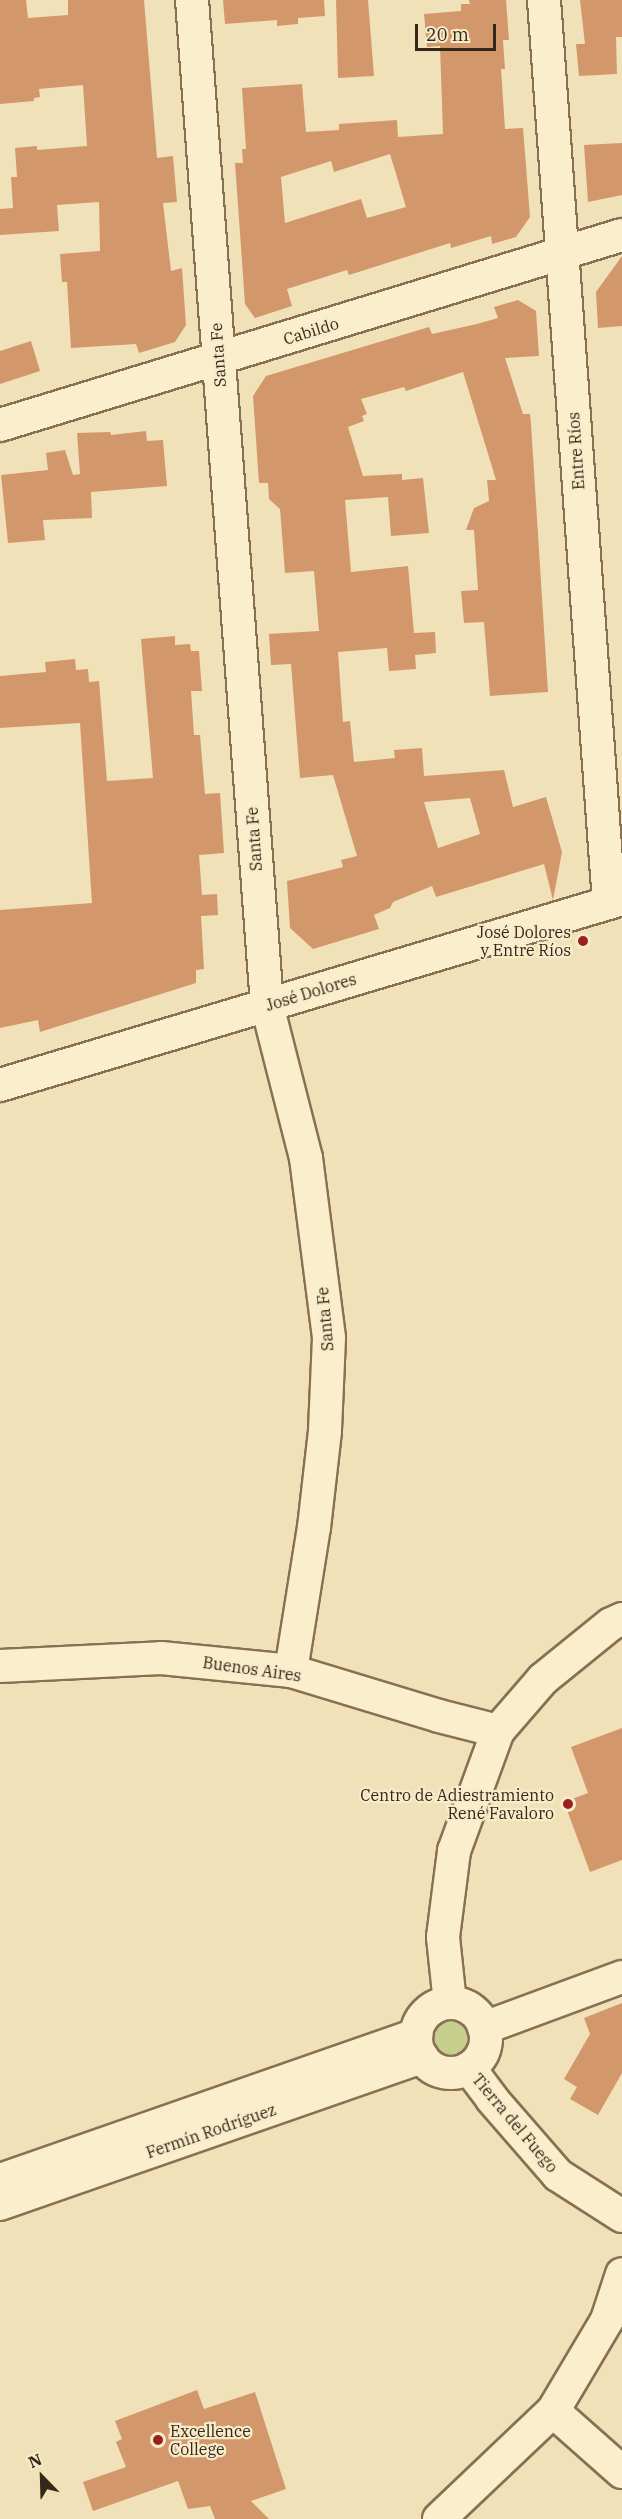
<!DOCTYPE html>
<meta charset="utf-8">
<style>
body{margin:0}
#map{position:relative;width:622px;height:2519px;overflow:hidden;background:#f0e1b9;font-family:"IBM Plex Serif",serif}
div>[style]{position:absolute}
.green>*{inset:0;background:#c6cf8d}
.round{border-radius:50%}
.building>*{inset:0;background:#d2986c}
.roads{filter:drop-shadow(2px 0 #887053) drop-shadow(-2px 0 #887053) drop-shadow(0 2px #887053) drop-shadow(0 -2px #887053)}
.minor>*{height:32px;margin:-16px;padding:0 16px;transform-origin:16px;border-radius:16px;background:#fbeecc}
.minor>.ring{margin:-16px;padding:0;box-sizing:content-box;background:none;border:32px solid #fbeecc;border-radius:50%}
.dots>*{width:16px;height:16px;translate:-50% -50%;box-sizing:border-box;border:3px solid #f8ebc9;border-radius:50%}
span{translate:-50% -50%;white-space:nowrap;text-align:center;line-height:1.15;-webkit-text-stroke:4.5px #f8ebc9;paint-order:stroke}
.street-label{font-size:16px;color:#352719}
.poi-label{font-size:16px;color:#352719}
.right{translate:-100% -50%;text-align:right}
.left{translate:0 -50%;text-align:left}
.north{position:absolute;left:12px;top:2447px;width:60px;height:60px;-webkit-text-stroke:4px #f8ebc9;paint-order:stroke;rotate:337deg;font-size:16px;font-weight:700;line-height:24px;text-align:center;color:#352719}
.north::after{content:'';display:block;margin:auto;width:21px;height:27px;background:#352719;clip-path:polygon(50% 0,100% 100%,50% 72%,0 100%)}
.scale{position:absolute;left:415px;top:24px;width:81px;height:27px;box-sizing:border-box;border:3px solid #352719;border-top:0;padding-left:8px;font-size:18px;line-height:21px;white-space:nowrap;color:#352719;-webkit-text-stroke:4px #f8ebc9;paint-order:stroke}
</style>
<div id="map">
<div class="green">
<i class="round" style="left:431px;top:2017px;width:40px;height:40px"></i>
</div>
<div class="building">
<i style="clip-path:polygon(0 0,26px 0,28px 18px,68px 15px,68px 0,144px 0,157px 158px,173px 156px,177px 202px,163px 203px,171px 271px,182px 268px,186px 325px,175px 342px,139px 353px,136px 344px,71px 348px,67px 282px,62px 282px,60px 254px,100px 251px,99px 202px,57px 205px,59px 231px,0 235px,0 209px,13px 208px,11px 177px,17px 177px,15px 148px,37px 146px,37px 150px,87px 146px,83px 85px,39px 89px,40px 97px,34px 98px,34px 101px,0 104px)"></i>
<i style="clip-path:polygon(223px 0,324px 0,325px 16px,298px 18px,298px 24px,277px 26px,277px 20px,225px 24px)"></i>
<i style="clip-path:polygon(336px 0,368px 0,374px 76px,338px 78px)"></i>
<i style="clip-path:polygon(evenodd,469px 0,506px 0,509px 40px,503px 40px,505px 69px,501px 69px,505px 129px,523px 128px,530px 217px,516px 237px,492px 244px,491px 236px,451px 248px,450px 243px,349px 275px,347px 270px,287px 289px,292px 306px,255px 318px,245px 304px,235px 163px,243px 163px,242px 149px,246px 149px,242px 88px,302px 84px,306px 132px,339px 130px,339px 124px,397px 120px,398px 137px,443px 134px,440px 46px,427px 47px,424px 14px,461px 11px,461px 4px,470px 4px,469px 0,390px 154px,406px 207px,367px 218px,361px 199px,285px 223px,281px 177px,331px 161px,334px 172px,390px 154px)"></i>
<i style="clip-path:polygon(580px 0,622px 0,622px 37px,616px 37px,617px 74px,579px 76px,576px 44px,585px 44px)"></i>
<i style="clip-path:polygon(622px 143px,622px 195px,588px 202px,584px 145px)"></i>
<i style="clip-path:polygon(622px 256px,622px 326px,598px 328px,596px 292px)"></i>
<i style="clip-path:polygon(evenodd,518px 300px,536px 311px,539px 356px,505px 358px,523px 414px,530px 414px,531px 424px,548px 692px,490px 696px,484px 622px,464px 623px,461px 591px,478px 590px,474px 530px,466px 530px,474px 508px,489px 501px,487px 480px,496px 480px,463px 372px,406px 391px,404px 387px,361px 399px,367px 414px,362px 416px,364px 421px,348px 427px,363px 476px,402px 474px,402px 480px,423px 478px,429px 533px,391px 536px,388px 497px,345px 500px,351px 572px,408px 566px,414px 633px,435px 632px,436px 653px,415px 655px,416px 669px,389px 671px,387px 648px,338px 652px,343px 722px,350px 721px,354px 762px,395px 758px,394px 750px,422px 748px,424px 776px,504px 770px,513px 807px,546px 797px,562px 852px,553px 900px,544px 864px,436px 897px,432px 886px,393px 902px,390px 908px,374px 915px,379px 929px,313px 949px,290px 928px,287px 881px,343px 867px,341px 860px,357px 856px,333px 775px,300px 778px,291px 664px,271px 665px,269px 634px,319px 631px,314px 571px,285px 573px,280px 509px,269px 499px,268px 483px,259px 483px,253px 396px,266px 376px,429px 327px,432px 334px,477px 324px,498px 318px,494px 307px,518px 300px,470px 798px,480px 834px,438px 848px,424px 802px,470px 798px)"></i>
<i style="clip-path:polygon(31px 341px,40px 371px,0 384px,0 351px)"></i>
<i style="clip-path:polygon(146px 431px,147px 441px,163px 440px,167px 486px,91px 492px,92px 518px,43px 520px,45px 540px,8px 543px,1px 475px,48px 470px,46px 453px,65px 450px,73px 475px,80px 474px,77px 433px,110px 432px,111px 435px)"></i>
<i style="clip-path:polygon(175px 636px,175px 645px,190px 644px,191px 651px,199px 651px,202px 691px,191px 691px,194px 735px,200px 735px,205px 794px,220px 793px,224px 853px,199px 855px,202px 895px,217px 894px,218px 915px,201px 916px,204px 969px,196px 970px,196px 983px,40px 1032px,38px 1020px,0 1028px,0 910px,92px 903px,80px 723px,0 728px,0 676px,46px 672px,45px 662px,75px 659px,76px 670px,88px 669px,89px 682px,99px 681px,107px 781px,153px 778px,141px 639px)"></i>
<i style="clip-path:polygon(622px 1728px,622px 1860px,590px 1872px,564px 1802px,588px 1793px,571px 1747px)"></i>
<i style="clip-path:polygon(622px 2003px,622px 2073px,598px 2115px,570px 2099px,577px 2087px,564px 2079px,590px 2034px,584px 2018px)"></i>
<i style="clip-path:polygon(197px 2390px,204px 2409px,255px 2392px,286px 2489px,251px 2501px,269px 2519px,215px 2519px,210px 2506px,188px 2509px,178px 2481px,93px 2511px,83px 2482px,126px 2467px,116px 2442px,122px 2439px,115px 2421px)"></i>
</div>
<div class="roads">
<div class="minor">
<i style="left:192px;top:0;width:1008px;rotate:85.73deg"></i>
<i style="left:267px;top:1005px;width:158px;rotate:75.7deg"></i>
<i style="left:306px;top:1158px;width:181px;rotate:82.7deg"></i>
<i style="left:329px;top:1338px;width:93px;rotate:92.5deg"></i>
<i style="left:325px;top:1431px;width:97px;rotate:96.5deg"></i>
<i style="left:314px;top:1527px;width:146px;rotate:99.1deg"></i>
<i style="left:544px;top:0;width:905px;rotate:85.88deg"></i>
<i style="left:0;top:425px;width:650px;rotate:-16.99deg"></i>
<i style="left:0;top:1085px;width:649px;rotate:-16.65deg"></i>
<i style="left:0;top:1666px;width:161px;rotate:-2.8deg"></i>
<i style="left:161px;top:1658px;width:131px;rotate:5.7deg"></i>
<i style="left:291px;top:1671px;width:155px;rotate:16.9deg"></i>
<i style="left:439px;top:1716px;width:61px;rotate:14.3deg"></i>
<i style="left:450px;top:2003px;width:66px;rotate:-96.1deg"></i>
<i style="left:443px;top:1937px;width:87px;rotate:-82.7deg"></i>
<i style="left:454px;top:1851px;width:128px;rotate:-69.9deg"></i>
<i style="left:498px;top:1731px;width:69px;rotate:-49.1deg"></i>
<i style="left:543px;top:1679px;width:87px;rotate:-39deg"></i>
<i style="left:611px;top:1624px;width:12px;rotate:-24deg"></i>
<i class="ring" style="left:416px;top:2003px;width:38px;height:38px"></i>
<i style="left:484px;top:2028px;width:147px;rotate:-20.3deg"></i>
<i style="left:469px;top:2068px;width:39px;rotate:53deg"></i>
<i style="left:492px;top:2099px;width:101px;rotate:49deg"></i>
<i style="left:558px;top:2175px;width:76px;rotate:32.6deg"></i>
<i style="left:0;top:2180px;width:441px;rotate:-19.2deg"></i>
<i style="left:0;top:2204px;width:447px;rotate:-19.2deg"></i>
<i style="left:553px;top:2411px;width:92px;rotate:41.5deg"></i>
<i style="left:439px;top:2519px;width:157px;rotate:-43.5deg"></i>
<i style="left:553px;top:2411px;width:106px;rotate:-59.3deg"></i>
<i style="left:607px;top:2320px;width:48px;rotate:-71.9deg"></i>
</div>
</div>
<div class="dots">
<i style="left:583px;top:941px;background:#9b201f"></i>
<i style="left:568px;top:1804px;background:#9b201f"></i>
<i style="left:158px;top:2440px;background:#9b201f"></i>
</div>
<div class="street-label">
<span style="left:311px;top:331px;rotate:-17deg">Cabildo</span>
<span style="left:218px;top:355px;rotate:-94deg">Santa Fe</span>
<span style="left:576px;top:451px;rotate:-94deg">Entre Ríos</span>
<span style="left:254px;top:839px;rotate:-94deg">Santa Fe</span>
<span style="left:311px;top:992px;rotate:-17deg">José Dolores</span>
<span style="left:325px;top:1319px;rotate:-95deg">Santa Fe</span>
<span style="left:252px;top:1669px;rotate:8deg">Buenos Aires</span>
<span style="left:515px;top:2123px;rotate:50deg">Tierra del Fuego</span>
<span style="left:211px;top:2131px;rotate:-19deg">Fermín Rodríguez</span>
</div>
<div class="poi-label">
<span class="right" style="left:571px;top:941px">José Dolores<br>y Entre Ríos</span>
<span class="right" style="left:554px;top:1804px">Centro de Adiestramiento<br>René Favaloro</span>
<span class="left" style="left:170px;top:2440px">Excellence<br>College</span>
</div>
<div class="north">N</div>
<div class="scale">20 m</div>
</div>
